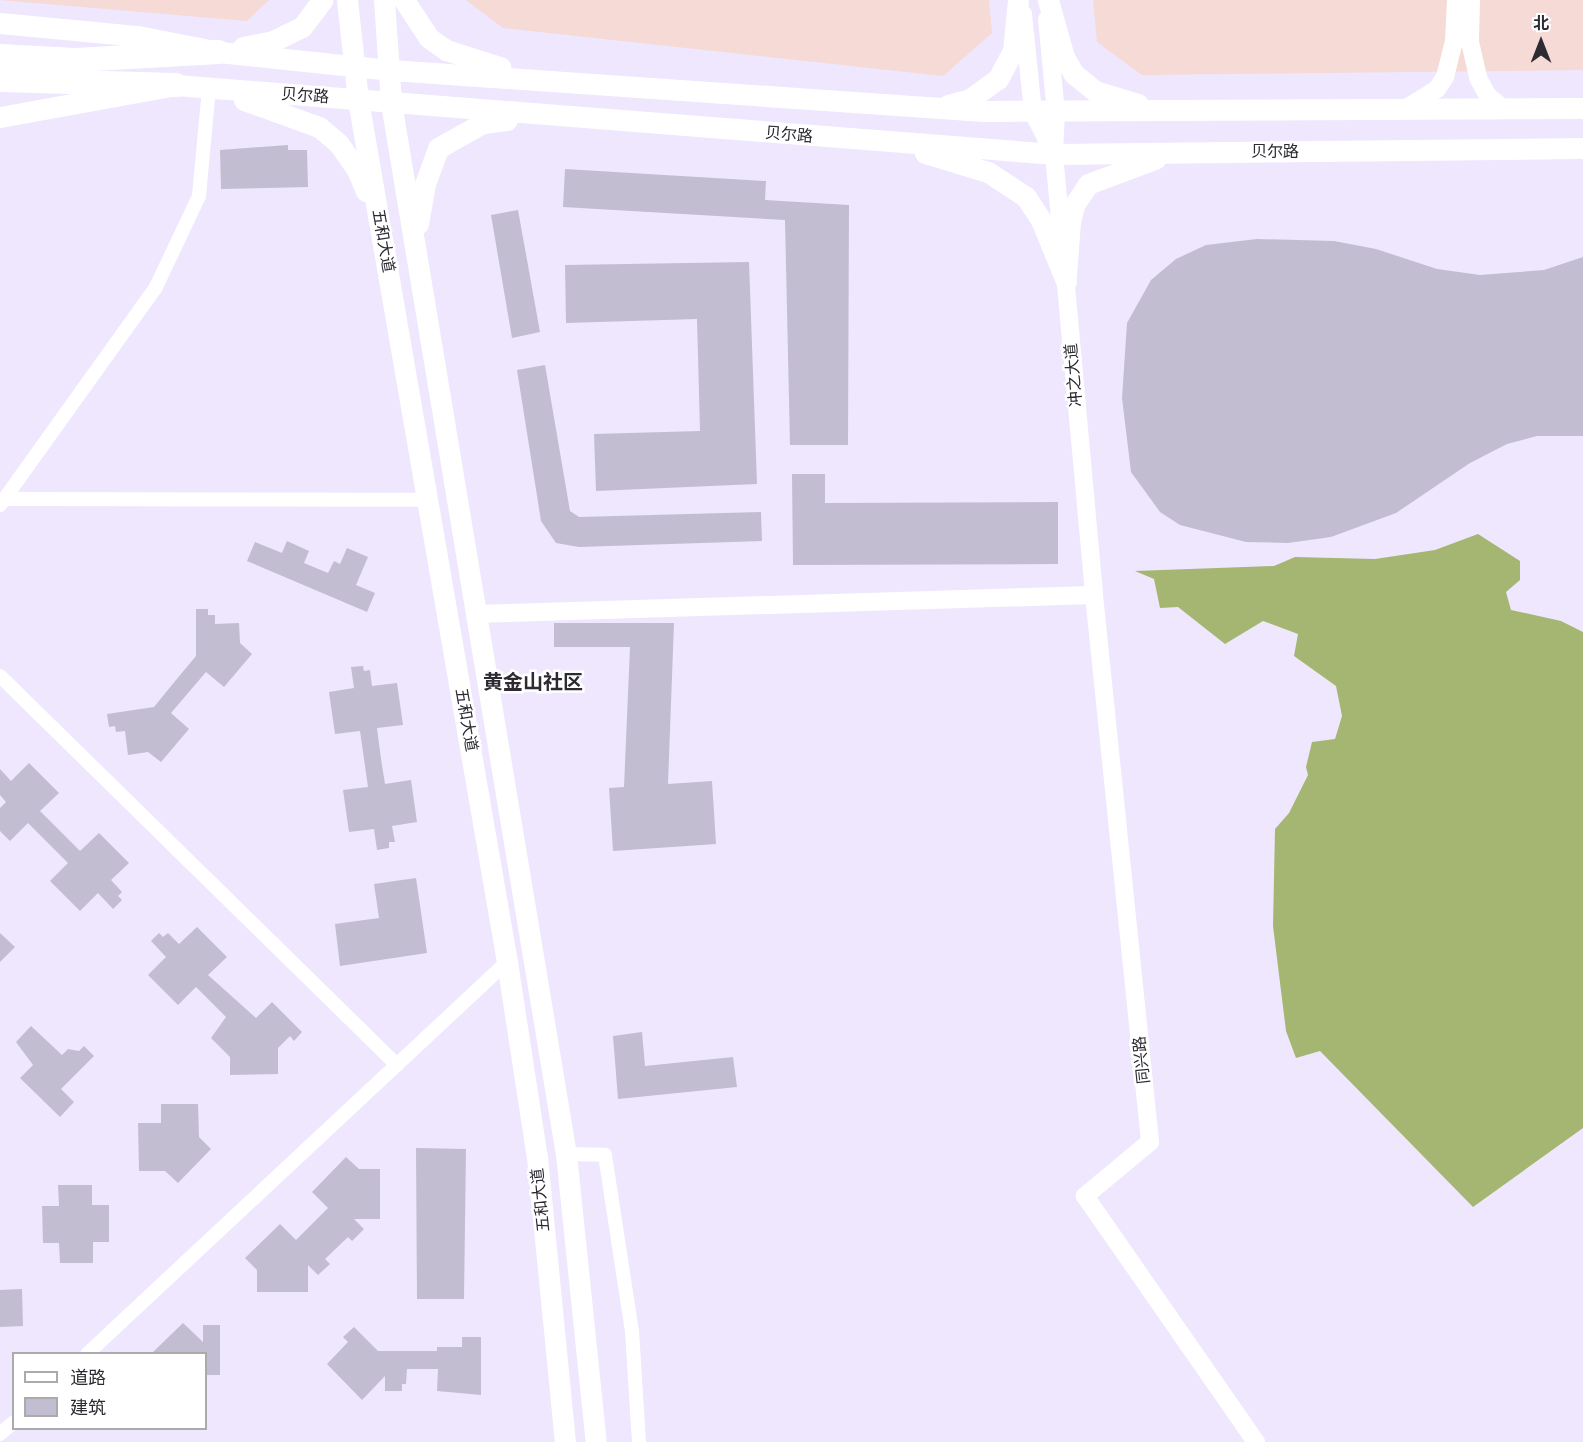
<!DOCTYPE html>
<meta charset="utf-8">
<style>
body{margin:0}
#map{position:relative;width:1583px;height:1442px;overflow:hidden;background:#eee7fd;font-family:Poppins,"Noto Sans SC",sans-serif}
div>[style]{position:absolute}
.industrial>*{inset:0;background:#f5dad6}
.forest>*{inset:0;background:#a4b672}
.building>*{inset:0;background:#c3bdd2}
.street>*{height:14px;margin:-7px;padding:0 7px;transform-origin:7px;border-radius:7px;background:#fff}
.secondary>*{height:18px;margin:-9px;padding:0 9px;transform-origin:9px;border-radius:9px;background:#fff}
.primary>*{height:21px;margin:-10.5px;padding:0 10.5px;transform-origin:10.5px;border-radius:10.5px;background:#fff}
.highway>*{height:24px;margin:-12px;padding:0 12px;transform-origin:12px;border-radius:12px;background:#fff}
span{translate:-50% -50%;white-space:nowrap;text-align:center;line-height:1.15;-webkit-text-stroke:5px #fff;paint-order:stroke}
.street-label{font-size:16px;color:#2d2a32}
.quarter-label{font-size:20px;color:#2d2a32;font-weight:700}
.legend{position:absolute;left:12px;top:1352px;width:195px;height:78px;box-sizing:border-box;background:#fff;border:2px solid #abaaad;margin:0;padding:8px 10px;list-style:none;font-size:18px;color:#2d2a32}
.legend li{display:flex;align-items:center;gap:12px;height:30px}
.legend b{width:30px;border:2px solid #abaaad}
.north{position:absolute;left:1511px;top:12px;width:60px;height:60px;-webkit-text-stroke:4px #fff;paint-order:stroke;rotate:0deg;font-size:16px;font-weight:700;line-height:24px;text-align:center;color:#2d2a32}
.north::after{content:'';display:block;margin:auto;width:21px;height:27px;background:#2d2a32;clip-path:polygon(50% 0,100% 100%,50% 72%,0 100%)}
</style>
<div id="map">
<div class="industrial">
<i style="clip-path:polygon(0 0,269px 0,247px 21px)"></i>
<i style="clip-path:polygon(466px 0,989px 0,992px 33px,943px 76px,503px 28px)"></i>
<i style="clip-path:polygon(1093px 0,1583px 0,1583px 70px,1142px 75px,1097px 42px)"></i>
</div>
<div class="forest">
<i style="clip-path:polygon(1478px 534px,1520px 561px,1520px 580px,1506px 592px,1511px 610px,1561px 621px,1583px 632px,1583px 1128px,1473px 1207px,1320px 1051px,1296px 1058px,1286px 1031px,1273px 926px,1275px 829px,1289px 813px,1308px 775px,1306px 767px,1312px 742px,1335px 739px,1342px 716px,1336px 686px,1294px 656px,1298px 634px,1263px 621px,1225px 644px,1178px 607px,1160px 608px,1154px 579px,1135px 571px,1274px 566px,1295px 557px,1375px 559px,1435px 550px)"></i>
</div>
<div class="building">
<i style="clip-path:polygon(288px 145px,288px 150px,307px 150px,308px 187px,221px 189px,220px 150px)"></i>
<i style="clip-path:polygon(565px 169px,766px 181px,765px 200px,849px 205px,848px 445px,790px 445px,785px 220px,563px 207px)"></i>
<i style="clip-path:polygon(518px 210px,540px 332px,512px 338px,491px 215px)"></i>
<i style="clip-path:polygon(1257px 239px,1334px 241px,1376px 249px,1437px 269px,1480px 275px,1544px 270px,1583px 257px,1583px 436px,1537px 436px,1507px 444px,1470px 463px,1396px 513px,1331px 537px,1288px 543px,1246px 542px,1180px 525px,1160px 512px,1131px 472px,1122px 398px,1127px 323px,1151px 280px,1176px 259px,1206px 245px)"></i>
<i style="clip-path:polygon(749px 262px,757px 484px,596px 491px,594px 434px,700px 431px,697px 319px,566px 323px,565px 265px)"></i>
<i style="clip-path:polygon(545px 365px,570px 511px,579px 517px,761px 512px,762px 541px,579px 547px,556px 543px,541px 521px,517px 370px)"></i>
<i style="clip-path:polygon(792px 474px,825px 474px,825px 503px,1058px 502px,1058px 564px,793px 565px)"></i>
<i style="clip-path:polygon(287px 541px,309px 551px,304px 563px,328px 573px,334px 561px,340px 564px,347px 548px,368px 557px,356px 585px,375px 593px,367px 612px,247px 561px,255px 542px,282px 553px)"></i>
<i style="clip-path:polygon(196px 609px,208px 609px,208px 615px,215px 615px,215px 624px,239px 623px,240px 643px,252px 654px,224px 687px,206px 672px,171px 713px,189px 729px,161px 762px,148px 752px,128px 755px,125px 731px,116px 732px,115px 726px,109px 727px,107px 714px,154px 707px,176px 680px,196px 656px)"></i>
<i style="clip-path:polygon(554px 623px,674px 623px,668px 784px,712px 781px,716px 844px,613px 851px,609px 788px,624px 787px,630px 647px,554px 647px)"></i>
<i style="clip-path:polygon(363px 666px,364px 671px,370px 670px,372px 686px,397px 683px,403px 725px,377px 728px,381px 759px,385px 784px,411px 780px,417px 822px,392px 826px,395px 842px,389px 842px,389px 848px,377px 850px,374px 829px,349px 832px,343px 790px,368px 787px,360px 731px,335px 734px,329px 692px,354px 688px,351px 667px)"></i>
<i style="clip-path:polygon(29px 763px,59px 793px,40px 811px,80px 851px,99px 833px,129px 863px,111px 880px,122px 892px,118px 896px,122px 900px,113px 909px,98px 893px,80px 911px,50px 881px,68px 863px,28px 823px,10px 841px,0 831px,0 808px,6px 802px,0 795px,0 769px,11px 781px)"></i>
<i style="clip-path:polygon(416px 878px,427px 953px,340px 966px,335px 924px,379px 918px,374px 884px)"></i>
<i style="clip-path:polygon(197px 927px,227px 957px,208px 975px,256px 1018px,272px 1002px,302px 1032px,294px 1041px,290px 1036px,278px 1048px,278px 1074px,230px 1075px,230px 1057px,211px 1038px,226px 1017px,196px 987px,178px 1005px,148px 975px,166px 957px,151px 941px,159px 933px,163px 937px,168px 933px,179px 944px)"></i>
<i style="clip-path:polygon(0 933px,15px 947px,0 962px)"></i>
<i style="clip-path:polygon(31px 1026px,62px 1055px,68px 1049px,79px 1051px,84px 1046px,94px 1056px,61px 1089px,74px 1102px,60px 1117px,20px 1078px,33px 1065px,16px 1042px)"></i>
<i style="clip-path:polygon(642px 1032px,645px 1066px,733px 1057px,737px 1087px,618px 1099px,613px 1036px)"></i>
<i style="clip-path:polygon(161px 1104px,198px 1104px,199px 1137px,211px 1149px,178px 1183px,165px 1171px,139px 1171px,138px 1123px,161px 1123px)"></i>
<i style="clip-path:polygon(416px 1148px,466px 1149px,464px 1299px,417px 1299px)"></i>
<i style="clip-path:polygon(346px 1157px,359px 1169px,380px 1169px,380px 1219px,354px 1219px,364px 1229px,352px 1241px,348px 1237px,325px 1259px,330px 1264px,318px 1275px,308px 1265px,308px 1292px,257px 1292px,257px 1270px,245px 1258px,280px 1224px,296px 1240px,328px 1208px,312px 1192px)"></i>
<i style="clip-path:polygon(58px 1185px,92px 1185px,92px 1205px,109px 1205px,109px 1242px,93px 1242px,93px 1263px,60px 1263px,59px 1243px,43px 1243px,42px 1206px,59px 1206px)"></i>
<i style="clip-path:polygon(22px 1289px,23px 1326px,0 1327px,0 1290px)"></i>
<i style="clip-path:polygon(183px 1323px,203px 1342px,203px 1325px,220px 1325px,220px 1375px,206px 1375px,206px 1353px,152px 1353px)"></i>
<i style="clip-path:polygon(354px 1327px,378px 1351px,437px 1351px,437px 1347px,462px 1347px,462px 1337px,481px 1337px,481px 1395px,437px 1391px,438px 1369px,407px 1369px,406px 1384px,402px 1384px,402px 1391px,385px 1391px,385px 1376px,362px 1400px,327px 1364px,348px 1342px,343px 1337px)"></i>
</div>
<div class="street">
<i style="left:3px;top:499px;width:425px;rotate:0.1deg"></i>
<i style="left:0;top:505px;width:268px;rotate:-54.4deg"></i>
<i style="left:156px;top:287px;width:101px;rotate:-64.7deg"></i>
<i style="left:199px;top:196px;width:107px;rotate:-84.7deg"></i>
<i style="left:0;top:676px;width:556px;rotate:44.42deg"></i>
<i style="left:566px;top:1154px;width:39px;rotate:1deg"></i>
<i style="left:605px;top:1155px;width:178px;rotate:81.3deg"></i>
<i style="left:632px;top:1331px;width:111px;rotate:86.4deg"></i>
<i style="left:87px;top:1354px;width:575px;rotate:-43.03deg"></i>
<i style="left:0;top:1434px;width:18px;rotate:-41deg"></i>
</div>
<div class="secondary">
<i style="left:1471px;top:0;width:42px;rotate:91.4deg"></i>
<i style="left:1470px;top:42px;width:37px;rotate:77deg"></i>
<i style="left:1478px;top:78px;width:21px;rotate:61deg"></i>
<i style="left:1488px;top:96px;width:19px;rotate:39deg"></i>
<i style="left:1023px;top:14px;width:99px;rotate:84.2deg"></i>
<i style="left:1033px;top:112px;width:45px;rotate:63.4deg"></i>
<i style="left:1047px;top:19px;width:94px;rotate:84.5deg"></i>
<i style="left:1056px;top:113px;width:41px;rotate:92.8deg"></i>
<i style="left:1054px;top:154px;width:443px;rotate:84.8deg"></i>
<i style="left:1094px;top:595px;width:550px;rotate:84.15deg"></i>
<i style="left:1150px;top:1142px;width:85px;rotate:140.3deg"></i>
<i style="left:1085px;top:1196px;width:300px;rotate:55.2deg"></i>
<i style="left:1405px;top:109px;width:38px;rotate:-32deg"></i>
<i style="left:1437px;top:89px;width:14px;rotate:-56deg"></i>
<i style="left:1445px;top:77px;width:36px;rotate:-76deg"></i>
<i style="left:1454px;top:42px;width:42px;rotate:-87.3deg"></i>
<i style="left:475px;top:614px;width:619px;rotate:-1.76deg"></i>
</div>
<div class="primary">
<i style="left:347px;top:0;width:101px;rotate:83.7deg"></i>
<i style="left:358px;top:100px;width:875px;rotate:80.19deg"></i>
<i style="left:507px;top:962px;width:197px;rotate:81.3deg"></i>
<i style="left:537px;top:1157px;width:286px;rotate:84.4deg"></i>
<i style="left:384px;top:0;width:103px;rotate:86.1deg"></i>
<i style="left:391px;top:103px;width:1065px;rotate:80.55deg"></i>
<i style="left:566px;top:1154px;width:290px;rotate:84.1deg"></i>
<i style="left:404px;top:0;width:45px;rotate:56.7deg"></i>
<i style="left:429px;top:38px;width:21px;rotate:35deg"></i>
<i style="left:446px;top:50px;width:57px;rotate:17.5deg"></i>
<i style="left:1048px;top:0;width:59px;rotate:74.3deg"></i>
<i style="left:1064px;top:57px;width:20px;rotate:60deg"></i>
<i style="left:1074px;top:74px;width:27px;rotate:39deg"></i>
<i style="left:1095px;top:91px;width:45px;rotate:16.8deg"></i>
<i style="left:0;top:23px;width:139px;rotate:5.4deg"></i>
<i style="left:138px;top:36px;width:83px;rotate:11.2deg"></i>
<i style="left:219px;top:52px;width:173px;rotate:6deg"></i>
<i style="left:391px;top:70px;width:594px;rotate:3.96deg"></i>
<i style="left:984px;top:111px;width:599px;rotate:-0.29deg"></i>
<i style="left:243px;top:47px;width:31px;rotate:-11deg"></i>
<i style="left:273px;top:41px;width:32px;rotate:-26deg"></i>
<i style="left:302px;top:27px;width:34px;rotate:-53deg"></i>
<i style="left:244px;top:100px;width:80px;rotate:19.8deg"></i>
<i style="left:319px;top:127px;width:26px;rotate:40deg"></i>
<i style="left:339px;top:144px;width:32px;rotate:55deg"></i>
<i style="left:357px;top:170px;width:23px;rotate:67deg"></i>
<i style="left:948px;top:105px;width:23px;rotate:-15deg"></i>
<i style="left:970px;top:99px;width:34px;rotate:-36deg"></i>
<i style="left:998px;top:79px;width:32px;rotate:-62deg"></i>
<i style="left:1013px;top:51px;width:51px;rotate:-84.4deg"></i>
<i style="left:0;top:117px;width:179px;rotate:-10.3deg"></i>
<i style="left:176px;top:85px;width:881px;rotate:4.49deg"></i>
<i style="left:1054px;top:154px;width:529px;rotate:-0.65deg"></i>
<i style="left:925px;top:153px;width:66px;rotate:16.8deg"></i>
<i style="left:988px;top:172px;width:45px;rotate:33.3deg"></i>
<i style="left:1026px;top:197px;width:27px;rotate:57deg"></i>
<i style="left:1041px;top:220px;width:66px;rotate:67.7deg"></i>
<i style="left:418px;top:224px;width:41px;rotate:-80.1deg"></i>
<i style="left:425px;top:184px;width:38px;rotate:-70deg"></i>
<i style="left:438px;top:148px;width:51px;rotate:-29.1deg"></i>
<i style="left:483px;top:123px;width:24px;rotate:-7deg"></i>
<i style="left:1066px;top:275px;width:53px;rotate:-85.7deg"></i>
<i style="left:1070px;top:222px;width:17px;rotate:-77deg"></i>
<i style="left:1074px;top:205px;width:25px;rotate:-56deg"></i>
<i style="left:1088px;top:184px;width:72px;rotate:-20.5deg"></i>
</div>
<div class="highway">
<i style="left:0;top:56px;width:76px;rotate:3deg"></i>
<i style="left:76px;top:60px;width:143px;rotate:-3.2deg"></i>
<i style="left:0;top:80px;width:176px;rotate:1.6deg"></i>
</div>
<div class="street-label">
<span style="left:305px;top:96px;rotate:4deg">贝尔路</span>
<span style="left:789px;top:135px;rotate:5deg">贝尔路</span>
<span style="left:1275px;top:152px">贝尔路</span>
<span style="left:383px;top:241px;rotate:80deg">五和大道</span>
<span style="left:1074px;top:375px;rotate:-95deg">冲之大道</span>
<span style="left:466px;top:720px;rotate:80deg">五和大道</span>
<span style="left:1142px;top:1060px;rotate:-96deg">同兴路</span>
<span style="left:541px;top:1200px;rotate:-96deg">五和大道</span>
</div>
<div class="quarter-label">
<span style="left:533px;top:682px">黄金山社区</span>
</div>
<ul class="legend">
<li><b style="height:8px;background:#fff"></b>道路</li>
<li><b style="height:16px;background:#c3bdd2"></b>建筑</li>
</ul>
<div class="north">北</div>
</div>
